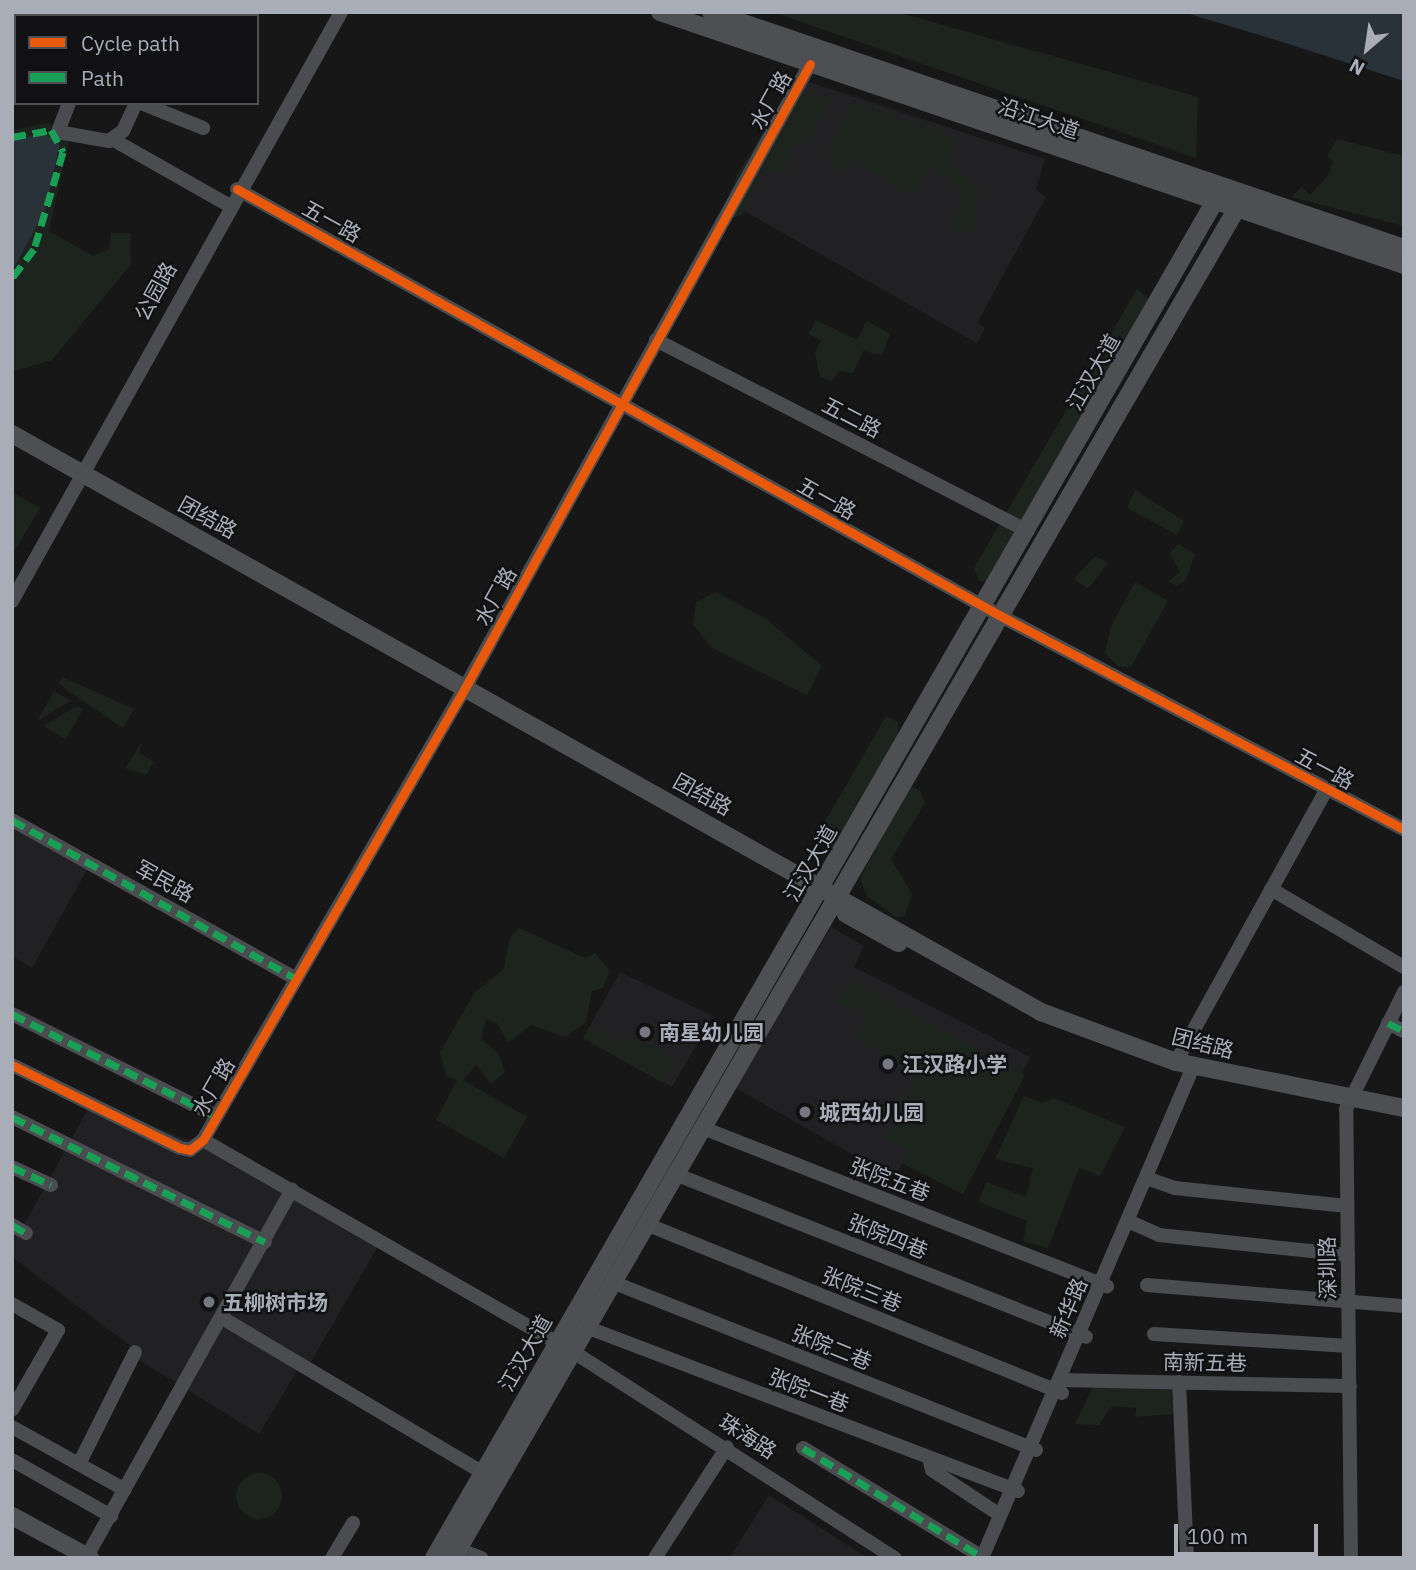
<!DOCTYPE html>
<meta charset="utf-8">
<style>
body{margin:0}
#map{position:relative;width:1416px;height:1570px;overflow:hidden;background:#171717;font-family:"IBM Plex Sans","Noto Sans SC",sans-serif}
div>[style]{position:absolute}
.built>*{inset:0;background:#212123}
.green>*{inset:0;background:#1d241e}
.round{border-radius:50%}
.water>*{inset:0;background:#2a3239}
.minor>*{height:14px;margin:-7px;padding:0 7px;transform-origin:7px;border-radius:7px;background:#4b4c50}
.major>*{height:18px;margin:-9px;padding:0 9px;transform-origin:9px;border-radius:9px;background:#4d4f52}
.quiet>*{height:7px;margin-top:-3.5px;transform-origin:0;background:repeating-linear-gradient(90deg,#1a9f57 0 14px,transparent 0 21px)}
.cycleway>*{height:9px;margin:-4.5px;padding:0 4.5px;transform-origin:4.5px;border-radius:4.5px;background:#e8590c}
.dots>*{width:19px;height:19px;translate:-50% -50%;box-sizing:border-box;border:4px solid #111113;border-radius:50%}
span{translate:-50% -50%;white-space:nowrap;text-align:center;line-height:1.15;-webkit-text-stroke:5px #111113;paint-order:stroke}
.street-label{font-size:21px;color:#a8adb8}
.poi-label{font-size:21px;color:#a8adb8;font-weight:700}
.left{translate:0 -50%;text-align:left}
.frame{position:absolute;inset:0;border:14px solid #a8adb8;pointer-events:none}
.legend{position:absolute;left:14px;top:14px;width:245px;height:91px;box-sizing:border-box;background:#111113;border:2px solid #4d4f55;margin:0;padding:9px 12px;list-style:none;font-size:21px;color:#a8adb8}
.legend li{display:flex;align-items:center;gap:14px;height:35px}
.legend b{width:35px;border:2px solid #4d4f55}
.north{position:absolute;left:1332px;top:14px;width:70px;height:70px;-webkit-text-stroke:5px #111113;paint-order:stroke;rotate:209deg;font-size:19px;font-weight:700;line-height:28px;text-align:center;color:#a8adb8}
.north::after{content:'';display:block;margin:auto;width:24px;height:32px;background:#a8adb8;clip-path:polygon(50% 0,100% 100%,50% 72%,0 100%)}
.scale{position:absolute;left:1174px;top:1524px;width:144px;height:32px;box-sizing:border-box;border:4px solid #a8adb8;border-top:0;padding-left:9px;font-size:21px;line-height:24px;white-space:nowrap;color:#a8adb8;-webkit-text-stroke:5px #111113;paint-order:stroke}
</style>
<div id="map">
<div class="built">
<i style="clip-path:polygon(806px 81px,1045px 159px,1036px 189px,1046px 197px,977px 323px,985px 328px,977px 343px,734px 205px)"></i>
<i style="clip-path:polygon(12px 825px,88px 868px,32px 968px,12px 956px)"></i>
<i style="clip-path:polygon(831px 927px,864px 946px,854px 967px,1030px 1057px,963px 1194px,902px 1163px,894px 1178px,734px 1087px)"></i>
<i style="clip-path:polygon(620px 972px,713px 1016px,672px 1087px,583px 1038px)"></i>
<i style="clip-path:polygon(92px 1102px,206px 1147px,378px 1246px,305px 1372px,298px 1369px,259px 1434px,128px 1353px,132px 1347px,12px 1257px,12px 1232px,20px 1232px)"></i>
<i style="clip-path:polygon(769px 1495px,868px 1558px,730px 1557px)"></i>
</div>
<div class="green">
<i style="clip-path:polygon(772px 12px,897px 12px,1198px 97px,1196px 158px)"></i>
<i style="clip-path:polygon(788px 92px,827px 96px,830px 102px,813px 125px,813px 137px,789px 148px,787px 173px,762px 171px,742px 215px,718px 222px,738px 173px)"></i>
<i style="clip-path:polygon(852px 103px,957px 138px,949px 164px,980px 187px,973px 232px,966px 228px,960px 236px,952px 228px,950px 219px,962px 203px,957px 185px,930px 168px,914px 196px,853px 162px,839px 175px,827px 152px)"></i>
<i style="clip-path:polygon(48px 123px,70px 136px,49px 231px,93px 256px,109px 249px,111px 233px,130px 233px,131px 264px,52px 360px,12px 372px,12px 130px)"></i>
<i style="clip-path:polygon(1337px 139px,1404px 156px,1404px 226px,1291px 197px,1302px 187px,1310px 195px,1327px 177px,1333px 162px,1327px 156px)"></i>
<i style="clip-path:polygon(1137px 289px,1149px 299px,987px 581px,979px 581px,974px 568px)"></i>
<i style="clip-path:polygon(816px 320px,857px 340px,867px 321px,890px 334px,882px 355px,863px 351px,853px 373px,839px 371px,831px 381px,820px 377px,815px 354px,821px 340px,809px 334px)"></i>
<i style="clip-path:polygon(1135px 490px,1184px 521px,1177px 535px,1127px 508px)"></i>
<i style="clip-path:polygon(12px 492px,40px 508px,15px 550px,12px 549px)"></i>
<i style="clip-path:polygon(1178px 544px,1195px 554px,1185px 582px,1176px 586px,1169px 581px,1180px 572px,1170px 553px)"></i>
<i style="clip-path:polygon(1095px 556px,1108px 563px,1088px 589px,1074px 579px)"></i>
<i style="clip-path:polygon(1135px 582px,1168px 601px,1131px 667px,1119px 667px,1105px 653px,1111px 626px)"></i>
<i style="clip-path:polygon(716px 592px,765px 618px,822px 666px,807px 695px,712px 648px,693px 625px,696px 602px)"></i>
<i style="clip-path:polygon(62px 677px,134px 709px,123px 728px,68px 691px,59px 683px)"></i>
<i style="clip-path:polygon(54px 691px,71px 701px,37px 721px)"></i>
<i style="clip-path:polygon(77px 706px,83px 709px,66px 739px,43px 726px)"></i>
<i style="clip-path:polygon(886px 716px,898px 722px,898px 737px,835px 843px,827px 847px,815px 839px)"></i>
<i style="clip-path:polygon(142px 741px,139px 753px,154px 762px,146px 775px,112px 764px,126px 768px)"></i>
<i style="clip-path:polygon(909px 786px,920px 790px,925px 803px,891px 859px,912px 894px,905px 916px,896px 917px,867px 896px,860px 879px)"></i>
<i style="clip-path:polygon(519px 928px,585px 958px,595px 953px,610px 971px,603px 988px,592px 991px,586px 1022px,565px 1037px,531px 1025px,508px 1043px,497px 1023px,486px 1020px,481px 1039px,498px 1053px,505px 1072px,491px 1084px,476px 1065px,463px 1080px,527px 1117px,504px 1158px,436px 1120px,457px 1080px,446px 1076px,440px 1052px,475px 992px,504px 969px,510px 937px)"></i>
<i style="clip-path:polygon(850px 980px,1025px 1075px,963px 1194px,902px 1163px,908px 1150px,884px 1138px,918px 1074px,855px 1037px,869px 1014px,858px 1012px,858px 1003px,848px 1008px,836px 1003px)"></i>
<i style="clip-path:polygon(590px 1026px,624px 1045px,630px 1035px,676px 1060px,663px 1083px,583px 1038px)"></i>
<i style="clip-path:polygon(1024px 1096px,1042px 1103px,1054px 1098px,1125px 1127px,1100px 1176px,1079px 1168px,1048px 1248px,1023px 1241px,1027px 1221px,979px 1202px,986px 1182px,1026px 1197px,1033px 1168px,995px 1159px)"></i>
<i style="clip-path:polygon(1093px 1387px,1171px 1387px,1173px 1414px,1135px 1417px,1136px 1408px,1111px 1406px,1099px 1425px,1075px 1424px)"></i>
<i class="round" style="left:236px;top:1473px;width:46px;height:46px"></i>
</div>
<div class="water">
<i style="clip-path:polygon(1183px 12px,1404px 12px,1404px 81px,1276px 40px)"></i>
<i style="clip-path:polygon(42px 134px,59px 141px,59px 147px,45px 211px,12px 271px,12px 140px)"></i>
</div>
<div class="minor">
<i style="left:142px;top:12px;width:16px;rotate:15deg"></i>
<i style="left:93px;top:16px;width:4px;rotate:-76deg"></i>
<i style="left:176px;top:16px;width:4px;rotate:-76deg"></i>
<i style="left:69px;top:103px;width:31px;rotate:111deg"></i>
<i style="left:58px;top:132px;width:52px;rotate:10deg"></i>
<i style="left:109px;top:141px;width:17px;rotate:-36deg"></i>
<i style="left:123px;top:131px;width:31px;rotate:-65deg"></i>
<i style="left:141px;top:103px;width:67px;rotate:22deg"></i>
<i style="left:112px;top:139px;width:133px;rotate:29.6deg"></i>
<i style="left:237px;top:189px;width:873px;rotate:29.21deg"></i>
<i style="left:999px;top:615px;width:458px;rotate:27.9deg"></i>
<i style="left:656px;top:340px;width:418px;rotate:27.2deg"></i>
<i style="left:12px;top:601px;width:675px;rotate:-60.81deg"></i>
<i style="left:12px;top:820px;width:325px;rotate:29.2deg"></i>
<i style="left:1271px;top:889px;width:154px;rotate:30.4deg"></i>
<i style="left:12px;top:1014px;width:228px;rotate:26.6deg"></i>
<i style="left:1388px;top:1023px;width:18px;rotate:27deg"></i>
<i style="left:1176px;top:1062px;width:312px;rotate:-61.1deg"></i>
<i style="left:12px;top:1065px;width:187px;rotate:26.3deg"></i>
<i style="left:180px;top:1148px;width:10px;rotate:11deg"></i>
<i style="left:190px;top:1150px;width:16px;rotate:-38deg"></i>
<i style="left:203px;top:1140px;width:514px;rotate:-59.9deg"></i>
<i style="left:461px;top:695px;width:721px;rotate:-61.05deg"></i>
<i style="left:12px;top:1117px;width:282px;rotate:26.3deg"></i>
<i style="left:703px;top:1128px;width:434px;rotate:21.4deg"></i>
<i style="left:203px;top:1140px;width:425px;rotate:29.8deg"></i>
<i style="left:572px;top:1351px;width:384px;rotate:32.7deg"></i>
<i style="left:12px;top:1167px;width:43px;rotate:24.8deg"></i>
<i style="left:675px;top:1174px;width:442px;rotate:21.6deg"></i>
<i style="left:1146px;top:1178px;width:31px;rotate:19deg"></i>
<i style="left:1175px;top:1188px;width:173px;rotate:6deg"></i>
<i style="left:1128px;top:1221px;width:34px;rotate:24deg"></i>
<i style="left:1159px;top:1235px;width:190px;rotate:6deg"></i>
<i style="left:646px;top:1224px;width:449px;rotate:22.1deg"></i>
<i style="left:12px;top:1225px;width:16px;rotate:30deg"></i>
<i style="left:612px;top:1282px;width:456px;rotate:21.6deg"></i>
<i style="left:1147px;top:1285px;width:258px;rotate:4.7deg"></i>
<i style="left:12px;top:1304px;width:53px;rotate:29.5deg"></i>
<i style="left:58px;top:1330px;width:92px;rotate:119.9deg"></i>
<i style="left:224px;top:1319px;width:309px;rotate:30.7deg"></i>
<i style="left:586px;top:1327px;width:462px;rotate:20.8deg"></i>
<i style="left:1154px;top:1334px;width:195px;rotate:3.5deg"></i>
<i style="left:1059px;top:1380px;width:291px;rotate:1.2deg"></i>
<i style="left:1179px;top:1382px;width:176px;rotate:87.4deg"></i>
<i style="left:12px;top:1427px;width:129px;rotate:29.1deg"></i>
<i style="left:803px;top:1448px;width:210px;rotate:31.3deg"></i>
<i style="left:929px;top:1458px;width:12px;rotate:76deg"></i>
<i style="left:932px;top:1470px;width:82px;rotate:33.5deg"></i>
<i style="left:12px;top:1460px;width:114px;rotate:29.5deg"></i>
<i style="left:79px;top:1464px;width:125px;rotate:-63.4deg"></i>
<i style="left:458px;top:1549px;width:25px;rotate:21deg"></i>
<i style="left:86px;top:1558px;width:422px;rotate:-60.8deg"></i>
<i style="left:332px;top:1558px;width:41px;rotate:-59deg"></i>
<i style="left:655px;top:1558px;width:132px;rotate:-57deg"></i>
<i style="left:982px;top:1558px;width:527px;rotate:-66.74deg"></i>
<i style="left:1351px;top:1558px;width:449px;rotate:-90.6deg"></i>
<i style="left:1346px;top:1109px;width:131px;rotate:-63.6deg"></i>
</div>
<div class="major">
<i style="left:660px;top:12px;width:786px;rotate:18.78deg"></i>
<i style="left:711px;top:12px;width:732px;rotate:18.81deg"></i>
<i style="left:12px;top:434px;width:1180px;rotate:29.32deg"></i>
<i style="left:1041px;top:1012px;width:144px;rotate:20.3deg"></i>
<i style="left:1176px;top:1062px;width:233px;rotate:11.4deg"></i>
<i style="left:846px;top:914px;width:60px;rotate:29.1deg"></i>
<i style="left:12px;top:1516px;width:89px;rotate:28.3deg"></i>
<i style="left:434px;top:1558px;width:1580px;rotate:-60.08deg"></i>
<i style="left:453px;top:1558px;width:1575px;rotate:-59.85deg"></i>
</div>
<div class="quiet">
<i style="left:12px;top:137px;width:40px;rotate:-10deg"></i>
<i style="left:51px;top:130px;width:25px;rotate:61deg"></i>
<i style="left:63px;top:152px;width:101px;rotate:106.6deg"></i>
<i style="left:34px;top:249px;width:36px;rotate:127deg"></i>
<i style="left:12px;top:820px;width:325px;rotate:29.2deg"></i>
<i style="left:12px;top:1014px;width:228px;rotate:26.6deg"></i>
<i style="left:1388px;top:1023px;width:18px;rotate:27deg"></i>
<i style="left:12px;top:1117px;width:282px;rotate:26.3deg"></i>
<i style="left:12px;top:1167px;width:43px;rotate:24.8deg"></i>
<i style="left:12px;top:1225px;width:16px;rotate:30deg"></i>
<i style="left:803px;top:1448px;width:210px;rotate:31.3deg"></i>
</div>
<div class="cycleway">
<i style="left:237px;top:189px;width:873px;rotate:29.21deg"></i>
<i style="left:999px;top:615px;width:458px;rotate:27.9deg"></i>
<i style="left:12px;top:1065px;width:187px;rotate:26.3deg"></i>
<i style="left:180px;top:1148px;width:10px;rotate:11deg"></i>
<i style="left:190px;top:1150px;width:16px;rotate:-38deg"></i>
<i style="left:203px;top:1140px;width:514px;rotate:-59.9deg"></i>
<i style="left:461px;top:695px;width:721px;rotate:-61.05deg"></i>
</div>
<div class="dots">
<i style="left:645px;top:1032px;background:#757880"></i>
<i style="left:888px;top:1064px;background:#757880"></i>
<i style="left:805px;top:1112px;background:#757880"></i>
<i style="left:209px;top:1302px;background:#757880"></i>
</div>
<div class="street-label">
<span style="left:770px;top:100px;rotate:-61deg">水厂路</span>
<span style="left:1039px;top:118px;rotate:19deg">沿江大道</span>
<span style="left:332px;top:221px;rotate:29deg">五一路</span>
<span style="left:155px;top:291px;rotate:-61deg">公园路</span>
<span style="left:1093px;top:372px;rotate:-60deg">江汉大道</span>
<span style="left:852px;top:417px;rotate:27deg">五二路</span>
<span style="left:827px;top:498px;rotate:29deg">五一路</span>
<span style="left:208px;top:517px;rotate:29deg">团结路</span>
<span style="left:495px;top:596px;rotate:-61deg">水厂路</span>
<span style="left:1325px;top:768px;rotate:28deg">五一路</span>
<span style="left:703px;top:794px;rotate:29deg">团结路</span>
<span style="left:810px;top:863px;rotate:-60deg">江汉大道</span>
<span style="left:165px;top:881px;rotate:29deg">军民路</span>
<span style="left:1203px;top:1043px;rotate:14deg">团结路</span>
<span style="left:213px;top:1087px;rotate:-60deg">水厂路</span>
<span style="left:890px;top:1179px;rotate:21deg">张院五巷</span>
<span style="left:888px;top:1236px;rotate:22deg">张院四巷</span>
<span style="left:1327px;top:1268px;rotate:-91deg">深圳路</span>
<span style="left:862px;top:1289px;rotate:22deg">张院三巷</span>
<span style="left:1068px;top:1308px;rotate:-67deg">新华路</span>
<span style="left:832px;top:1347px;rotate:22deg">张院二巷</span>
<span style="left:525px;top:1353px;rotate:-60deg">江汉大道</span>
<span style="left:1205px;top:1362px;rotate:1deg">南新五巷</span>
<span style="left:809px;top:1390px;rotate:21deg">张院一巷</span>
<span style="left:748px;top:1436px;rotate:33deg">珠海路</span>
</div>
<div class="poi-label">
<span class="left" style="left:659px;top:1032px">南星幼儿园</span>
<span class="left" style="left:902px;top:1064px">江汉路小学</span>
<span class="left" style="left:819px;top:1112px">城西幼儿园</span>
<span class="left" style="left:223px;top:1302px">五柳树市场</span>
</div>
<div class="frame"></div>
<ul class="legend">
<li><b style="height:9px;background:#e8590c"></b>Cycle path</li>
<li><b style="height:9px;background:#1a9f57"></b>Path</li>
</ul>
<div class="north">N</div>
<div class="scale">100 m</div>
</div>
